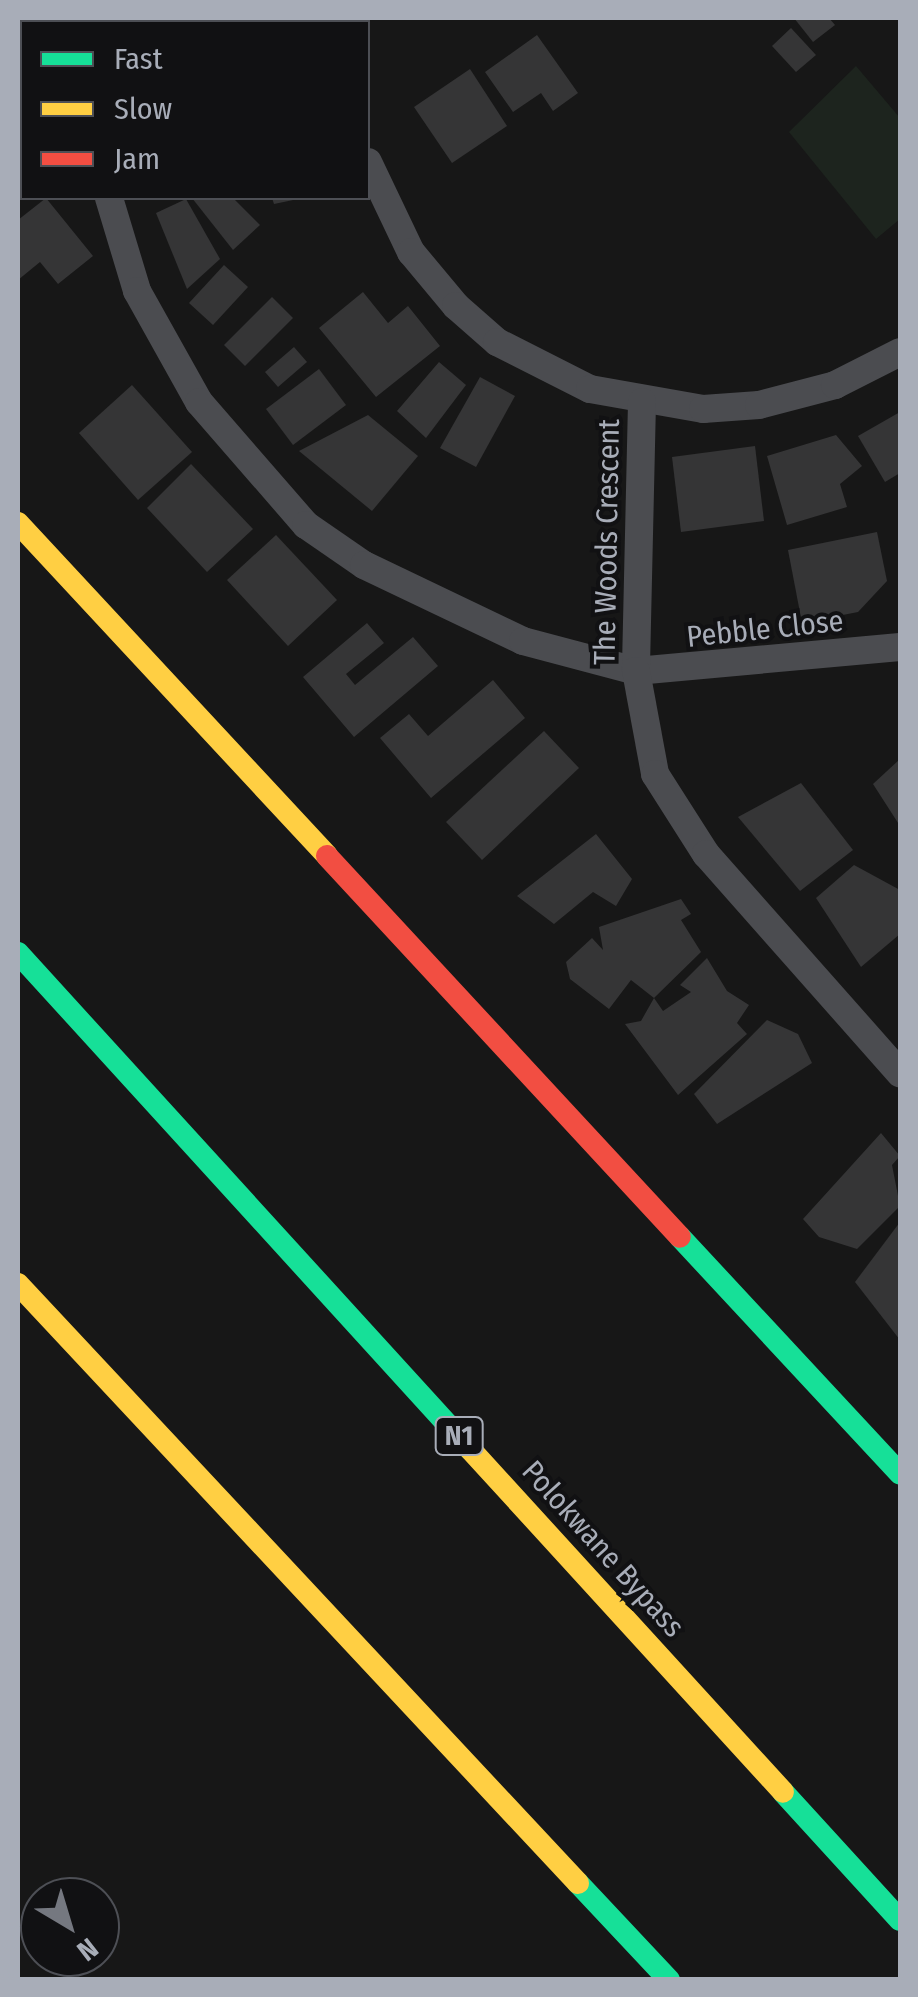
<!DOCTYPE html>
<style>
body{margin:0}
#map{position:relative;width:918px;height:1997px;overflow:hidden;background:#171717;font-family:"Fira Sans Condensed",sans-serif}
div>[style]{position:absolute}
.green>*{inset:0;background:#1d241e}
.building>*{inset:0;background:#353536}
.street>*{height:28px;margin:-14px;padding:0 14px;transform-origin:14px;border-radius:14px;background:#4b4c50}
.fast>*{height:22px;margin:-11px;padding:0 11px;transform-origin:11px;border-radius:11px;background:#16e098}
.slow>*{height:22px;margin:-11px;padding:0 11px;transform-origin:11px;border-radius:11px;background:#ffcf43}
.jam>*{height:22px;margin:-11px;padding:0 11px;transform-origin:11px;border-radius:11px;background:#f24e42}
span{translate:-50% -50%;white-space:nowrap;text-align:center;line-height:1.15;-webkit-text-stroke:8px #111113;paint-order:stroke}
.shield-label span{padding:2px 8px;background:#111113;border:2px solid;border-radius:8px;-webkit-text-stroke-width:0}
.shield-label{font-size:28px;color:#a8adb8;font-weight:700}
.street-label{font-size:30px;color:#a8adb8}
.frame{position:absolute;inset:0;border:20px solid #a8adb8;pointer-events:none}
.legend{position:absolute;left:20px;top:20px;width:350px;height:180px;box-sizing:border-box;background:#111113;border:2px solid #4d4f55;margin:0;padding:12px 18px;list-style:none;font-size:30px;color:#a8adb8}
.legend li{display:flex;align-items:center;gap:20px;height:50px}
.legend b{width:50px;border:2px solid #4d4f55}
.north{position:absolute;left:20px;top:1877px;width:100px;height:100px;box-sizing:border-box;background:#111113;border:2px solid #4d4f55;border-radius:50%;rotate:142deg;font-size:28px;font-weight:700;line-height:40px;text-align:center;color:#a8adb8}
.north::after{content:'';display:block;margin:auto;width:35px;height:45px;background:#757880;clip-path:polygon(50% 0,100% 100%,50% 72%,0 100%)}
</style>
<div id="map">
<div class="green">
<i style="clip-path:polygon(856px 66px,900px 118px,900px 219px,876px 239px,789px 132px)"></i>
</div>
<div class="building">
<i style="clip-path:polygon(18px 18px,35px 18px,22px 22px,22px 88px)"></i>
<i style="clip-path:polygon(136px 18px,206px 18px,206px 22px,136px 22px)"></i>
<i style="clip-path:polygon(239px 18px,265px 18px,265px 22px,239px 22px)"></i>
<i style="clip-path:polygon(794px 18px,829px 18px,835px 25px,813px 42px)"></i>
<i style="clip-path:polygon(791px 28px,816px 55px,796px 72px,772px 46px)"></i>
<i style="clip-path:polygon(537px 35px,578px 93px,553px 111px,541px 93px,513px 112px,485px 72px)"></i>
<i style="clip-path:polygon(470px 69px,507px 126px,452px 163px,414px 107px)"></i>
<i style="clip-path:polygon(46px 198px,93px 256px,58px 284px,40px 262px,18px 280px,18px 220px)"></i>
<i style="clip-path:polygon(192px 198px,233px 198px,260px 225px,233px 250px)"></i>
<i style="clip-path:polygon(272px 198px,298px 198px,298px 199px,274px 204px)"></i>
<i style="clip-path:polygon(186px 199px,220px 259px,187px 289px,156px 213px)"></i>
<i style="clip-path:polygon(224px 265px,248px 287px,213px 325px,189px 303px)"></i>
<i style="clip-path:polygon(363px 292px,388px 323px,408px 306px,440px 346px,376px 397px,319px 328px)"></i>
<i style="clip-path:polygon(272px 297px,293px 318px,245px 366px,224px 345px)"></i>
<i style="clip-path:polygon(294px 347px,307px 362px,278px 387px,265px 372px)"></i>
<i style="clip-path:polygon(439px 362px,466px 385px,426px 438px,397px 411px)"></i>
<i style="clip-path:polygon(319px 369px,346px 405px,293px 445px,266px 409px)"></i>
<i style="clip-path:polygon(480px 377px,515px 396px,476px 467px,440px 448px)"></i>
<i style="clip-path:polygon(132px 385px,192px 452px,138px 500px,79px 433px)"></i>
<i style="clip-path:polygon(900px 412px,900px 473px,885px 482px,858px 436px)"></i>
<i style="clip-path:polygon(368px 415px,418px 456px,372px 511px,299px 451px)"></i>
<i style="clip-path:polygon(836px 435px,862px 466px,840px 484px,847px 507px,787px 525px,767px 456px)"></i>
<i style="clip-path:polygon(755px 446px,764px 521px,681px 532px,672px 457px)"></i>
<i style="clip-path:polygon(191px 464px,253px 529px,207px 572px,147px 508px)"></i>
<i style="clip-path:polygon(877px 532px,887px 581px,858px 612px,802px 623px,788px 550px)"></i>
<i style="clip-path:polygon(276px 535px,337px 600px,288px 646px,227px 580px)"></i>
<i style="clip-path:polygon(367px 623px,384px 643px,346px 674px,355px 685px,413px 637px,438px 666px,354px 737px,303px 677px)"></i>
<i style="clip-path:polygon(493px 680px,525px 718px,431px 798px,380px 738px,409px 714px,428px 736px)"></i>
<i style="clip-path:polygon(544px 731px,579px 768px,482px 860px,446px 822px)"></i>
<i style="clip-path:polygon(900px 759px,900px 826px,873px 784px)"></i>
<i style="clip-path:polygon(801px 783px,853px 850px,800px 891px,738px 817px)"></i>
<i style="clip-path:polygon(596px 834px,632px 879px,616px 906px,593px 892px,554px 924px,517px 896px)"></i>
<i style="clip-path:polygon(854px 865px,900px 890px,900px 934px,861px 967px,816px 898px)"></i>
<i style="clip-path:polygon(681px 899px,691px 914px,681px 920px,701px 952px,654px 998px,631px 980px,609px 1009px,570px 979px,566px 962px,592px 938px,603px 950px,599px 927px)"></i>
<i style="clip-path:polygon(707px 958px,727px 991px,749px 1005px,737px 1023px,747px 1034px,678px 1095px,625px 1024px,641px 1021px,654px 998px,663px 1011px,691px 992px,680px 985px)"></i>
<i style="clip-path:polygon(767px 1020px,798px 1034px,812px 1063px,717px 1124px,694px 1094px)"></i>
<i style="clip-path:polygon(881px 1133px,900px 1156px,892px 1165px,900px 1206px,857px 1249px,819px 1237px,803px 1219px)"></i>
<i style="clip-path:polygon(900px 1222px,900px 1340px,855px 1282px)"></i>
</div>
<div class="street">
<i style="left:345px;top:18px;width:4px;rotate:90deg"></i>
<i style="left:92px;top:22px;width:4px;rotate:-76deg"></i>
<i style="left:368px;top:162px;width:100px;rotate:64.5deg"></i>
<i style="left:411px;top:252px;width:70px;rotate:50.2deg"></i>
<i style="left:456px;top:306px;width:55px;rotate:41.3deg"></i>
<i style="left:497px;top:342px;width:104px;rotate:26.8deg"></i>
<i style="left:590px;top:389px;width:115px;rotate:10deg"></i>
<i style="left:703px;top:409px;width:56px;rotate:-4.1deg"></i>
<i style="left:759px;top:405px;width:79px;rotate:-14.7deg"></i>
<i style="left:835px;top:385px;width:73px;rotate:-26.9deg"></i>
<i style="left:109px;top:198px;width:97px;rotate:73.2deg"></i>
<i style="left:137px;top:291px;width:127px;rotate:60.8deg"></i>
<i style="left:199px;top:402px;width:163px;rotate:49deg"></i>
<i style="left:306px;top:525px;width:70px;rotate:34.6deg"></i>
<i style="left:364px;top:565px;width:176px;rotate:25.5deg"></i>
<i style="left:523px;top:641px;width:117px;rotate:14.9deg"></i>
<i style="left:636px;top:671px;width:265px;rotate:-5.2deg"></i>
<i style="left:642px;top:402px;width:269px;rotate:91.3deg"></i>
<i style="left:636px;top:671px;width:105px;rotate:79.5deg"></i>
<i style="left:655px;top:774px;width:95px;rotate:57.5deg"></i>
<i style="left:706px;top:854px;width:293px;rotate:48.5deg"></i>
</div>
<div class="fast">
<i style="left:18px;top:953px;width:671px;rotate:47.66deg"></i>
<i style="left:680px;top:1237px;width:323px;rotate:47.1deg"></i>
<i style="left:783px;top:1792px;width:173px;rotate:47.6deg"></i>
<i style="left:578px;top:1883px;width:133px;rotate:46.8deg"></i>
</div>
<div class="slow">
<i style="left:18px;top:523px;width:454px;rotate:47.1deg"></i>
<i style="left:18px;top:1284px;width:820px;rotate:46.93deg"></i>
<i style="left:470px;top:1449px;width:464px;rotate:47.6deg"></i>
</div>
<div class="jam">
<i style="left:327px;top:856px;width:519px;rotate:47.18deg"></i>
</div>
<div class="shield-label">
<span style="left:459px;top:1436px">N1</span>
</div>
<div class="street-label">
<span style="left:607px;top:542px;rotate:-89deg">The Woods Crescent</span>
<span style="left:765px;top:629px;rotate:-6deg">Pebble Close</span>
<span style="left:603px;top:1549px;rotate:48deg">Polokwane Bypass</span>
</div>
<div class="frame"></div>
<ul class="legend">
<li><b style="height:12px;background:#16e098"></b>Fast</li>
<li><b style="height:12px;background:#ffcf43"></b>Slow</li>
<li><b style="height:12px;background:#f24e42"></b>Jam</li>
</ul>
<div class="north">N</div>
</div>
